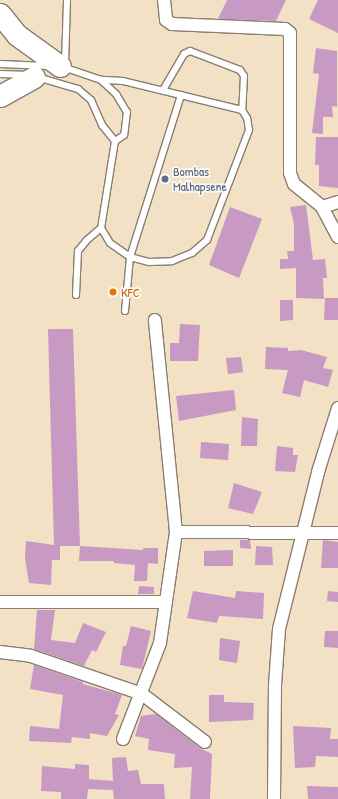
<!DOCTYPE html>
<style>
body{margin:0}
#map{position:relative;width:338px;height:799px;overflow:hidden;background:#f2e1c4;font-family:"Patrick Hand",sans-serif}
div>[style]{position:absolute}
.building>*{inset:0;background:#c899c3}
.roads{filter:drop-shadow(1px 0 #877e70) drop-shadow(-1px 0 #877e70) drop-shadow(0 1px #877e70) drop-shadow(0 -1px #877e70)}
.lane>*{height:6px;margin:-3px;padding:0 3px;transform-origin:3px;border-radius:3px;background:#fff}
.street>*{height:12px;margin:-6px;padding:0 6px;transform-origin:6px;border-radius:6px;background:#fff}
.highway>*{height:21px;margin:-10.5px;padding:0 10.5px;transform-origin:10.5px;border-radius:10.5px;background:#fff}
.dots>*{width:11px;height:11px;translate:-50% -50%;box-sizing:border-box;border:2px solid #fdfcf7;border-radius:50%}
span{translate:-50% -50%;white-space:nowrap;text-align:center;line-height:1.15;-webkit-text-stroke:3.5px #fdfcf7;paint-order:stroke}
.service-label{font-size:13px;color:#4e5e75}
.left{translate:0 -50%;text-align:left}
.food-label{font-size:13px;color:#c56008}
</style>
<div id="map">
<div class="building">
<i style="clip-path:polygon(227px 0,286px 0,276px 21px,218px 19px)"></i>
<i style="clip-path:polygon(318px 0,338px 0,338px 33px,309px 19px)"></i>
<i style="clip-path:polygon(316px 48px,337px 51px,337px 107px,332px 106px,333px 117px,323px 117px,323px 134px,312px 133px,319px 74px,313px 73px)"></i>
<i style="clip-path:polygon(316px 137px,338px 137px,338px 188px,319px 186px,319px 165px,315px 165px)"></i>
<i style="clip-path:polygon(306px 205px,313px 260px,325px 259px,327px 278px,323px 278px,324px 299px,296px 298px,296px 268px,280px 269px,280px 259px,288px 259px,287px 251px,294px 251px,294px 224px,290px 207px)"></i>
<i style="clip-path:polygon(230px 207px,262px 219px,239px 278px,209px 265px)"></i>
<i style="clip-path:polygon(325px 298px,338px 298px,338px 320px,324px 320px)"></i>
<i style="clip-path:polygon(280px 300px,293px 300px,293px 320px,280px 321px)"></i>
<i style="clip-path:polygon(180px 324px,200px 325px,198px 361px,170px 361px,170px 343px,179px 343px)"></i>
<i style="clip-path:polygon(48px 329px,73px 329px,80px 546px,58px 546px,60px 546px,60px 560px,52px 560px,51px 585px,29px 583px,25px 559px,26px 541px,54px 545px)"></i>
<i style="clip-path:polygon(266px 347px,288px 348px,288px 351px,301px 350px,327px 357px,323px 368px,333px 370px,328px 387px,304px 380px,300px 397px,282px 393px,288px 370px,265px 369px)"></i>
<i style="clip-path:polygon(241px 357px,243px 372px,228px 374px,226px 358px)"></i>
<i style="clip-path:polygon(234px 390px,236px 410px,179px 421px,176px 396px)"></i>
<i style="clip-path:polygon(242px 417px,258px 419px,257px 446px,241px 446px)"></i>
<i style="clip-path:polygon(201px 442px,229px 444px,228px 460px,200px 458px)"></i>
<i style="clip-path:polygon(277px 446px,293px 448px,293px 455px,298px 455px,295px 472px,275px 471px)"></i>
<i style="clip-path:polygon(234px 483px,262px 492px,253px 514px,228px 508px)"></i>
<i style="clip-path:polygon(240px 540px,250px 540px,251px 549px,240px 548px)"></i>
<i style="clip-path:polygon(323px 540px,338px 542px,338px 568px,321px 568px)"></i>
<i style="clip-path:polygon(80px 546px,143px 550px,143px 548px,158px 548px,158px 564px,148px 563px,147px 581px,134px 581px,135px 565px,114px 563px,114px 561px,79px 561px)"></i>
<i style="clip-path:polygon(256px 546px,272px 547px,273px 565px,255px 565px)"></i>
<i style="clip-path:polygon(233px 550px,233px 566px,204px 566px,204px 551px)"></i>
<i style="clip-path:polygon(139px 586px,154px 587px,154px 594px,138px 594px)"></i>
<i style="clip-path:polygon(193px 591px,235px 598px,236px 591px,264px 593px,263px 619px,219px 616px,217px 623px,187px 618px)"></i>
<i style="clip-path:polygon(328px 591px,338px 592px,338px 602px,327px 601px)"></i>
<i style="clip-path:polygon(37px 610px,55px 610px,51px 640px,75px 643px,83px 623px,106px 632px,96px 652px,92px 650px,84px 666px,34px 649px)"></i>
<i style="clip-path:polygon(131px 626px,151px 631px,142px 669px,120px 665px,123px 646px,126px 646px)"></i>
<i style="clip-path:polygon(325px 631px,338px 631px,338px 648px,324px 647px)"></i>
<i style="clip-path:polygon(220px 638px,240px 641px,237px 663px,219px 660px)"></i>
<i style="clip-path:polygon(34px 665px,83px 682px,83px 684px,122px 695px,115px 714px,119px 715px,107px 736px,90px 733px,90px 739px,72px 737px,71px 743px,29px 741px,30px 726px,59px 729px,63px 695px,30px 689px)"></i>
<i style="clip-path:polygon(209px 695px,224px 695px,224px 702px,254px 703px,253px 720px,209px 722px)"></i>
<i style="clip-path:polygon(156px 714px,200px 748px,212px 754px,210px 799px,190px 799px,192px 767px,174px 768px,175px 754px,148px 750px,149px 739px,135px 736px,141px 716px)"></i>
<i style="clip-path:polygon(293px 726px,331px 728px,330px 739px,338px 739px,338px 757px,316px 756px,315px 767px,295px 768px)"></i>
<i style="clip-path:polygon(126px 757px,128px 771px,138px 770px,141px 784px,164px 784px,165px 799px,114px 799px,113px 790px,88px 789px,87px 799px,61px 799px,61px 792px,41px 791px,42px 766px,75px 769px,75px 764px,89px 765px,89px 779px,113px 781px,112px 758px)"></i>
<i style="clip-path:polygon(307px 786px,338px 787px,338px 799px,308px 799px)"></i>
</div>
<div class="roads">
<div class="lane">
<i style="left:0;top:64px;width:48px;rotate:2.4deg"></i>
<i style="left:65px;top:64px;width:64px;rotate:-88.2deg"></i>
<i style="left:63px;top:67px;width:40px;rotate:18.9deg"></i>
<i style="left:101px;top:80px;width:21px;rotate:43deg"></i>
<i style="left:116px;top:94px;width:21px;rotate:59deg"></i>
<i style="left:127px;top:112px;width:23px;rotate:97deg"></i>
<i style="left:124px;top:135px;width:11px;rotate:146deg"></i>
<i style="left:115px;top:141px;width:88px;rotate:99.1deg"></i>
<i style="left:101px;top:228px;width:17px;rotate:59deg"></i>
<i style="left:110px;top:243px;width:24px;rotate:35deg"></i>
<i style="left:130px;top:257px;width:20px;rotate:15deg"></i>
<i style="left:149px;top:262px;width:23px;rotate:-2deg"></i>
<i style="left:172px;top:261px;width:22px;rotate:-22deg"></i>
<i style="left:192px;top:253px;width:20px;rotate:-41deg"></i>
<i style="left:207px;top:240px;width:118px;rotate:-69.1deg"></i>
<i style="left:249px;top:130px;width:12px;rotate:-99deg"></i>
<i style="left:247px;top:118px;width:9px;rotate:-122deg"></i>
<i style="left:242px;top:110px;width:122px;rotate:-166.3deg"></i>
<i style="left:123px;top:81px;width:22px;rotate:-177deg"></i>
<i style="left:0;top:74px;width:24px;rotate:2deg"></i>
<i style="left:37px;top:77px;width:43px;rotate:16.3deg"></i>
<i style="left:78px;top:89px;width:17px;rotate:40deg"></i>
<i style="left:91px;top:100px;width:27px;rotate:66deg"></i>
<i style="left:102px;top:125px;width:21px;rotate:51deg"></i>
<i style="left:163px;top:90px;width:42px;rotate:-59.7deg"></i>
<i style="left:184px;top:54px;width:7px;rotate:-27deg"></i>
<i style="left:190px;top:51px;width:53px;rotate:20.8deg"></i>
<i style="left:240px;top:70px;width:7px;rotate:56deg"></i>
<i style="left:244px;top:76px;width:34px;rotate:93deg"></i>
<i style="left:76px;top:295px;width:44px;rotate:-87.4deg"></i>
<i style="left:78px;top:251px;width:14px;rotate:-51deg"></i>
<i style="left:87px;top:240px;width:18px;rotate:-41deg"></i>
<i style="left:125px;top:311px;width:54px;rotate:-84.7deg"></i>
<i style="left:130px;top:257px;width:170px;rotate:-72.5deg"></i>
</div>
<div class="street">
<i style="left:164px;top:0;width:20px;rotate:84deg"></i>
<i style="left:166px;top:20px;width:7px;rotate:34deg"></i>
<i style="left:172px;top:24px;width:113px;rotate:2.5deg"></i>
<i style="left:285px;top:29px;width:6px;rotate:39deg"></i>
<i style="left:290px;top:33px;width:140px;rotate:90deg"></i>
<i style="left:290px;top:173px;width:12px;rotate:70deg"></i>
<i style="left:294px;top:184px;width:36px;rotate:39deg"></i>
<i style="left:322px;top:207px;width:34px;rotate:62deg"></i>
<i style="left:322px;top:207px;width:17px;rotate:-17deg"></i>
<i style="left:176px;top:532px;width:162px;rotate:0.4deg"></i>
<i style="left:0;top:602px;width:166px"></i>
<i style="left:0;top:652px;width:31px;rotate:7deg"></i>
<i style="left:31px;top:656px;width:117px;rotate:18.9deg"></i>
<i style="left:142px;top:694px;width:79px;rotate:37.3deg"></i>
<i style="left:123px;top:739px;width:103px;rotate:-68.9deg"></i>
<i style="left:160px;top:643px;width:112px;rotate:-81.8deg"></i>
<i style="left:176px;top:532px;width:213px;rotate:-95.7deg"></i>
<i style="left:274px;top:799px;width:114px;rotate:-89.5deg"></i>
<i style="left:275px;top:685px;width:56px;rotate:-85.9deg"></i>
<i style="left:279px;top:629px;width:162px;rotate:-76deg"></i>
<i style="left:318px;top:472px;width:67px;rotate:-72.6deg"></i>
</div>
<div class="highway">
<i style="left:0;top:14px;width:27px;rotate:51deg"></i>
<i style="left:17px;top:35px;width:53px;rotate:35.8deg"></i>
<i style="left:0;top:96px;width:39px;rotate:-29deg"></i>
</div>
</div>
<div class="dots">
<i style="left:165px;top:179px;background:#5c6f8a"></i>
<i style="left:113px;top:292px;background:#e8710a"></i>
</div>
<div class="service-label">
<span class="left" style="left:173px;top:179px">Bombas<br>Malhapsene</span>
</div>
<div class="food-label">
<span class="left" style="left:121px;top:292px">KFC</span>
</div>
</div>
